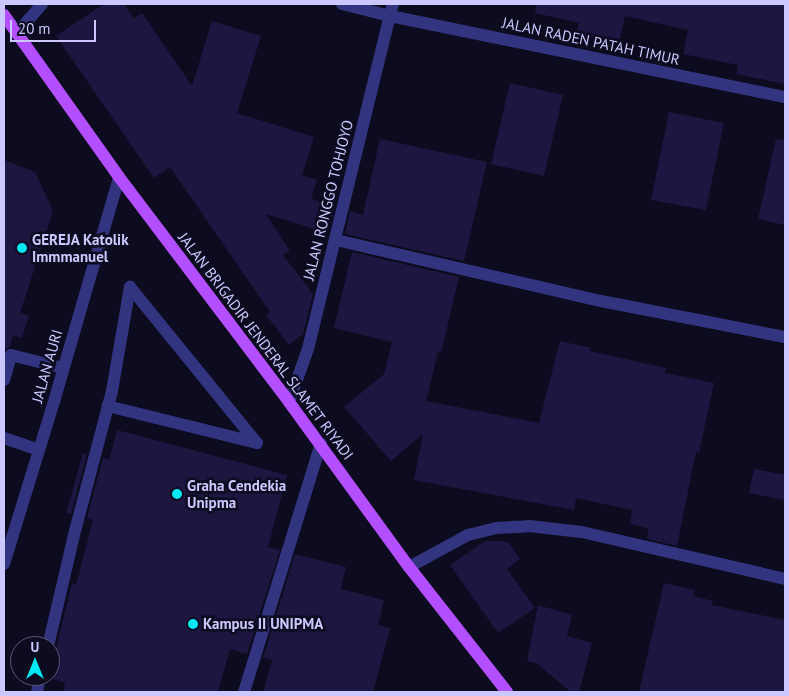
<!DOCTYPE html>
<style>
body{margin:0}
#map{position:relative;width:789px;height:696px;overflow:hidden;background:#0d0b1f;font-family:"PT Sans",sans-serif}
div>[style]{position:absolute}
.building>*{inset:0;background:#1c1641}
.minor>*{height:12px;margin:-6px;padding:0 6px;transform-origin:6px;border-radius:6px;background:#333480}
.major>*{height:12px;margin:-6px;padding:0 6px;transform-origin:6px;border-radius:6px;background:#b44fff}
.dots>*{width:14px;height:14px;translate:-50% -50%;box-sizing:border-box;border:2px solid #0d0b1f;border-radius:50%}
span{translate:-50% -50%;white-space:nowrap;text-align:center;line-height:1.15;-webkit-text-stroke:5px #0d0b1f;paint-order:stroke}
.street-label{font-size:15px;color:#ccc8ff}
.poi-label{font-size:15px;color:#ccc8ff;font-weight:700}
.left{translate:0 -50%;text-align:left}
.frame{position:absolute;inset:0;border:5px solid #ccc8ff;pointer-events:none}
.north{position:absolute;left:10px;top:636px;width:50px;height:50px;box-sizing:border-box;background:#0d0b1f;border:1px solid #595779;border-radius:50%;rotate:0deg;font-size:14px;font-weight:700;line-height:20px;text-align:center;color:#ccc8ff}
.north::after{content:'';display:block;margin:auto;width:18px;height:22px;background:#00e8f3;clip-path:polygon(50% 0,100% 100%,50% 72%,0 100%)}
.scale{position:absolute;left:10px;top:20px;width:86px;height:22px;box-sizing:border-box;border:2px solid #ccc8ff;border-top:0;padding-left:6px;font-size:15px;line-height:18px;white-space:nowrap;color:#ccc8ff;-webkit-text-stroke:4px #0d0b1f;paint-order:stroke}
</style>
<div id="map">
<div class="building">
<i style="clip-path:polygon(104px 4px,124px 4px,134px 19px,142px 13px,192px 86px,212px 21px,261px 36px,237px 113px,314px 137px,302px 175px,317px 180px,311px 199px,335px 207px,328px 233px,266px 214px,290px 251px,283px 255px,313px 294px,303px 334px,289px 345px,266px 315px,270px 312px,170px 167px,154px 178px,56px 36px)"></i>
<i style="clip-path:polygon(536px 4px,785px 4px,785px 84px,736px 74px,738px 65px,683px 54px,688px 30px,625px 16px,619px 44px,576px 34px,579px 23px,535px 13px)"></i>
<i style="clip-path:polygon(510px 83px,563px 95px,544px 176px,491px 164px)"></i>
<i style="clip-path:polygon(669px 112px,724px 123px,706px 210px,651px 200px)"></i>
<i style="clip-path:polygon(380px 139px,487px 162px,464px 261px,345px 234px,350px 211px,363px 215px)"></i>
<i style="clip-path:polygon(776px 139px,785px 140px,785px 225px,758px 219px)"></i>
<i style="clip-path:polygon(4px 160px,35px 172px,53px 211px,20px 313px,29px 316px,22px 338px,13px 335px,10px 347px,6px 349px,4px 348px)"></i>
<i style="clip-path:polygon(352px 252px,459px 277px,441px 353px,438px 352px,426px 401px,539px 423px,560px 341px,591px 348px,590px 351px,666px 368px,665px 373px,714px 383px,699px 453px,696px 452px,677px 546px,647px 539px,648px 528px,630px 524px,632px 510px,576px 498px,574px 510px,414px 480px,423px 434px,391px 461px,344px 407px,384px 374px,392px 342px,334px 328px)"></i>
<i style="clip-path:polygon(117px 430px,287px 475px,268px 547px,280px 550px,247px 654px,230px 649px,218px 692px,63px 692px,65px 683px,53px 679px,60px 656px,52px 653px,56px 648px,72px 583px,76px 584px,93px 520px,87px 518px,103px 458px,109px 460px)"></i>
<i style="clip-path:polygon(83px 453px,87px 454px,71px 514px,66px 513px)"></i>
<i style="clip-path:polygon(754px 469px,785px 475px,785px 500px,749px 493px)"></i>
<i style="clip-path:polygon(485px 541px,503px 541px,509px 543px,520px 559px,507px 569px,535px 608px,498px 633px,450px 565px)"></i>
<i style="clip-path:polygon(295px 554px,346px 567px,341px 589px,384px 600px,378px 625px,390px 628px,373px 692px,263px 692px,272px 660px,263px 658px)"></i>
<i style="clip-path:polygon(664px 583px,695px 590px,693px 596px,713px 601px,712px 605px,785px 620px,785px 692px,639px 692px)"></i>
<i style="clip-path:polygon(538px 605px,572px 615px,567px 636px,592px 643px,579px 692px,571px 692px,536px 663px,527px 661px)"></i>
</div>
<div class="minor">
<i style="left:342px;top:4px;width:49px;rotate:14deg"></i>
<i style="left:390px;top:16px;width:403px;rotate:11.6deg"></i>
<i style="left:17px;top:33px;width:38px;rotate:-49deg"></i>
<i style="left:336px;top:240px;width:272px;rotate:13deg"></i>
<i style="left:601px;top:301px;width:187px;rotate:11.1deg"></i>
<i style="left:4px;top:380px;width:26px;rotate:-74deg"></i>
<i style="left:11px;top:355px;width:54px;rotate:14deg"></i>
<i style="left:289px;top:402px;width:56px;rotate:-70.3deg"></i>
<i style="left:308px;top:349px;width:355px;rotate:-76.2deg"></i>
<i style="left:4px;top:438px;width:37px;rotate:19deg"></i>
<i style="left:4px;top:564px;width:174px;rotate:-72.9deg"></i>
<i style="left:55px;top:398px;width:230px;rotate:-73.8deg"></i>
<i style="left:409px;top:567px;width:67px;rotate:-28.5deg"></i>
<i style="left:468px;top:535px;width:29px;rotate:-14deg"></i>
<i style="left:496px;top:528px;width:33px;rotate:-3deg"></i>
<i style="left:529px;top:526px;width:53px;rotate:6.5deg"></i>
<i style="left:582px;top:532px;width:208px;rotate:13deg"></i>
<i style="left:48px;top:646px;width:118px;rotate:-76.8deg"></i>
<i style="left:75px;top:531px;width:129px;rotate:-75.2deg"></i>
<i style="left:108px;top:406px;width:16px;rotate:-75deg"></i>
<i style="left:112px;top:391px;width:106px;rotate:-80.2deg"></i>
<i style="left:130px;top:287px;width:201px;rotate:50.9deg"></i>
<i style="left:257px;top:443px;width:154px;rotate:-166.1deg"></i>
<i style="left:37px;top:692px;width:16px;rotate:-79deg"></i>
<i style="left:244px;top:692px;width:260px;rotate:-72.8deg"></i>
</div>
<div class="major">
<i style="left:4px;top:15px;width:199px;rotate:54.6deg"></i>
<i style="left:119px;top:177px;width:282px;rotate:52.9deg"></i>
<i style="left:289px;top:402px;width:204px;rotate:54deg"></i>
<i style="left:409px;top:567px;width:159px;rotate:51.9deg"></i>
</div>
<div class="dots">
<i style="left:22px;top:248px;background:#00e8f3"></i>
<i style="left:177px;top:494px;background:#00e8f3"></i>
<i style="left:193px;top:624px;background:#00e8f3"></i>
</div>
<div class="street-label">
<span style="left:591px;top:41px;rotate:12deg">JALAN RADEN PATAH TIMUR</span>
<span style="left:328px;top:200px;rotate:-76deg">JALAN RONGGO TOHJOYO</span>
<span style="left:266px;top:346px;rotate:53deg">JALAN BRIGADIR JENDERAL SLAMET RIYADI</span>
<span style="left:47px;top:366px;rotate:-74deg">JALAN AURI</span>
</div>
<div class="poi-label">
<span class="left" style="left:32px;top:248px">GEREJA Katolik<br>Immmanuel</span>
<span class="left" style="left:187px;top:494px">Graha Cendekia<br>Unipma</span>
<span class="left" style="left:203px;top:624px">Kampus II UNIPMA</span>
</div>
<div class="frame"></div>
<div class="north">U</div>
<div class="scale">20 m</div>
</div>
